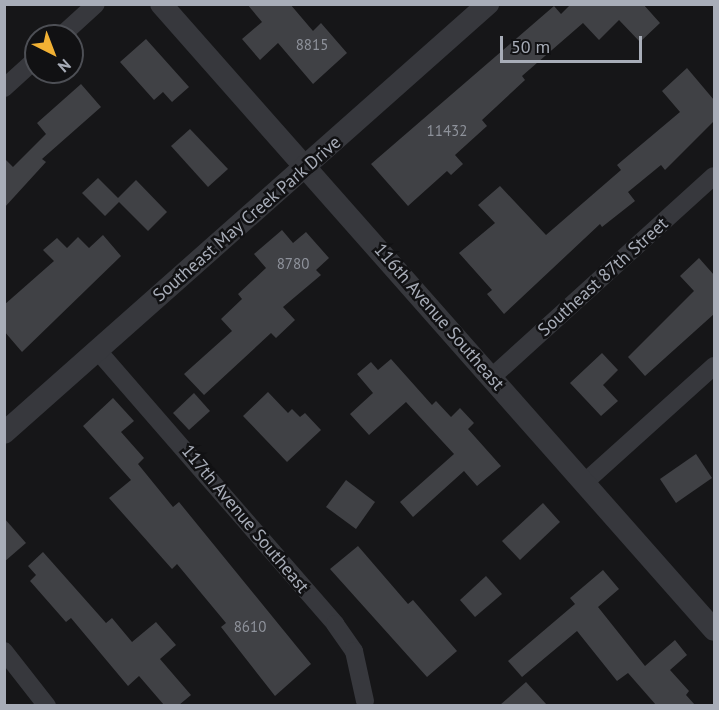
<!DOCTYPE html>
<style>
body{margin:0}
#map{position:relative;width:719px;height:710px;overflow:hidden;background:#161618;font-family:"PT Sans",sans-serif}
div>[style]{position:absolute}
.building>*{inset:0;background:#404145}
.minor>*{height:18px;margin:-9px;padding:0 9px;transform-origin:9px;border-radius:9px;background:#37383d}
.tertiary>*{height:22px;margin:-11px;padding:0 11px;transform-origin:11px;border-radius:11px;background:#37383d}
span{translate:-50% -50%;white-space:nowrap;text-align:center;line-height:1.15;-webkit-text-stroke:5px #111113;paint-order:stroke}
.number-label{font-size:15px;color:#8e929b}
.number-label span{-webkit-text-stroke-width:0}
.street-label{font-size:18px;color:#a8adb8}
.frame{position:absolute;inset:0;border:6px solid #a8adb8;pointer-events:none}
.north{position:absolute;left:24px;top:24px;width:60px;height:60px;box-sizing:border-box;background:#111113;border:2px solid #4d4f55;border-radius:50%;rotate:138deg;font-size:16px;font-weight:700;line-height:24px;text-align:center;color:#a8adb8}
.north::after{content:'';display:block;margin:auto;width:21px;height:27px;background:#f2b134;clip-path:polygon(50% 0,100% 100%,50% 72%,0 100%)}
.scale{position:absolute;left:500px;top:36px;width:142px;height:27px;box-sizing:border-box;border:3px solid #a8adb8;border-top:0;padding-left:8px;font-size:18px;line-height:21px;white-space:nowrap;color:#a8adb8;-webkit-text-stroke:4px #111113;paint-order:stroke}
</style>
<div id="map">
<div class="building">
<i style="clip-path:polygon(247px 4px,290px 4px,313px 31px,321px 23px,347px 53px,313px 84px,278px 43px,260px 60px,242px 39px,262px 22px)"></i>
<i style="clip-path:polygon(571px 4px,643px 4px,660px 23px,640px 42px,619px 20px,599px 40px,583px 23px,522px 76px,525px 80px,482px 120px,487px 126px,455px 155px,463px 164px,451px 175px,447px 171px,408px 206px,371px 164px,554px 6px,561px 14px)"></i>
<i style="clip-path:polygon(146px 39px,189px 87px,172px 102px,163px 92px,154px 100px,120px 62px)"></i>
<i style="clip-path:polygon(687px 68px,714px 100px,714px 121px,665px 170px,661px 165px,628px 192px,635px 201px,602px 227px,600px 224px,504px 314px,487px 294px,492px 290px,459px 253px,495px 223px,478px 205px,500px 186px,546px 235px,621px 170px,617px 165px,680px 112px,662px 91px)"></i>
<i style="clip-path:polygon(81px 84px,101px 107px,42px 159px,46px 162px,4px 208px,4px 158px,13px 167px,46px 134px,37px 123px)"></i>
<i style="clip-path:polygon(190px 129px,228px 169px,208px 187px,171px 146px)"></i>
<i style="clip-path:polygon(98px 178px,118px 198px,136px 180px,167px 212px,148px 231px,119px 202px,105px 216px,82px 193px)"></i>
<i style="clip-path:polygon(282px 230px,293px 243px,306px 232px,329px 258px,316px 270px,321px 275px,283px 307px,295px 320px,276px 338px,271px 333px,204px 395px,184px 374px,232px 331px,221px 319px,242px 299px,238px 294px,266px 268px,254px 254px)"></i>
<i style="clip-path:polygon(103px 235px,121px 256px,22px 352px,4px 331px,4px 305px,54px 261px,43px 250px,57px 238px,67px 248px,78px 237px,89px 248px)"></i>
<i style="clip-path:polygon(699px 258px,714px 275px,714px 314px,645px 376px,628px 357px,694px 291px,680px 276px)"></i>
<i style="clip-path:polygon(602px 353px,618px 370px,603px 385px,618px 401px,601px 416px,570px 383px)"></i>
<i style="clip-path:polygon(391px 359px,432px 405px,436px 401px,451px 417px,460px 408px,474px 423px,468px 429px,501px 466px,477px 486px,464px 471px,413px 517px,400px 502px,454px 454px,406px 402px,369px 435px,350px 414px,373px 393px,357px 374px,371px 362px,378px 370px)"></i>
<i style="clip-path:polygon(268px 392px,288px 413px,292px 409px,300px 417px,305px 413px,321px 430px,287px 462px,243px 416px)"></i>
<i style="clip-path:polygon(194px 393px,210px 411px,189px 430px,173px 413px)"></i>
<i style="clip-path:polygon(113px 398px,134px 421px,121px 432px,144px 458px,138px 464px,173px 507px,179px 502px,311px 664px,275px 696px,221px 627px,226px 623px,177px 564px,172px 569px,109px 498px,131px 480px,83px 426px)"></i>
<i style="clip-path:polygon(696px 454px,712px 478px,676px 503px,660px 479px)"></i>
<i style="clip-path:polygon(346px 480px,375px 502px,356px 529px,326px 507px)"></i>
<i style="clip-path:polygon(543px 503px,560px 522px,520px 560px,502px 541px)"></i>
<i style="clip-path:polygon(4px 518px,26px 543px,4px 562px)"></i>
<i style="clip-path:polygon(358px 546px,408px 604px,413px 600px,457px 651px,427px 677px,330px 569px)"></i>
<i style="clip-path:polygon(43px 552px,106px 623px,112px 618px,132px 642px,156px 622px,176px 645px,160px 659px,191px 695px,179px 705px,164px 705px,139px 676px,128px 686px,71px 618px,66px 622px,30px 581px,36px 575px,28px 566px)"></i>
<i style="clip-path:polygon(603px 570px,619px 589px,598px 607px,645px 666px,675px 640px,687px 655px,670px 670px,689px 691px,686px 695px,695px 705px,656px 705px,628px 673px,617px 681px,577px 631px,522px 677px,508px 661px,575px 604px,570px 598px)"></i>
<i style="clip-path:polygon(486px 576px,502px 594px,475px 617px,460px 600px)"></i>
<i style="clip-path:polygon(526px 682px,547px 705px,500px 705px)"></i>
</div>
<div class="minor">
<i style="left:61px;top:36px;width:47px;rotate:-42.4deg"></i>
<i style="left:4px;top:88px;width:43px;rotate:-42.2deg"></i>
<i style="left:98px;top:351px;width:362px;rotate:49deg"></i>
<i style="left:335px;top:624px;width:33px;rotate:55deg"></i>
<i style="left:354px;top:651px;width:51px;rotate:77.6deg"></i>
<i style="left:492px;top:377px;width:299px;rotate:-42.2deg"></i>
<i style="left:584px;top:483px;width:175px;rotate:-42deg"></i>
<i style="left:4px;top:651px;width:70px;rotate:52deg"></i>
</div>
<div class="tertiary">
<i style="left:161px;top:4px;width:835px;rotate:48.54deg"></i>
<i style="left:4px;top:433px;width:647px;rotate:-41.55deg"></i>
</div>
<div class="number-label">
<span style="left:312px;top:45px">8815</span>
<span style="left:447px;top:131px">11432</span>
<span style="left:293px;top:264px">8780</span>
<span style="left:250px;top:627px">8610</span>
</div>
<div class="street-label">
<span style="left:247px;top:219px;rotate:-41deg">Southeast May Creek Park Drive</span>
<span style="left:603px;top:277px;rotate:-42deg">Southeast 87th Street</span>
<span style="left:439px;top:317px;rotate:49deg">116th Avenue Southeast</span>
<span style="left:245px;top:519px;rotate:50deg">117th Avenue Southeast</span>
</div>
<div class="frame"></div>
<div class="north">N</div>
<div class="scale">50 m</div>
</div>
